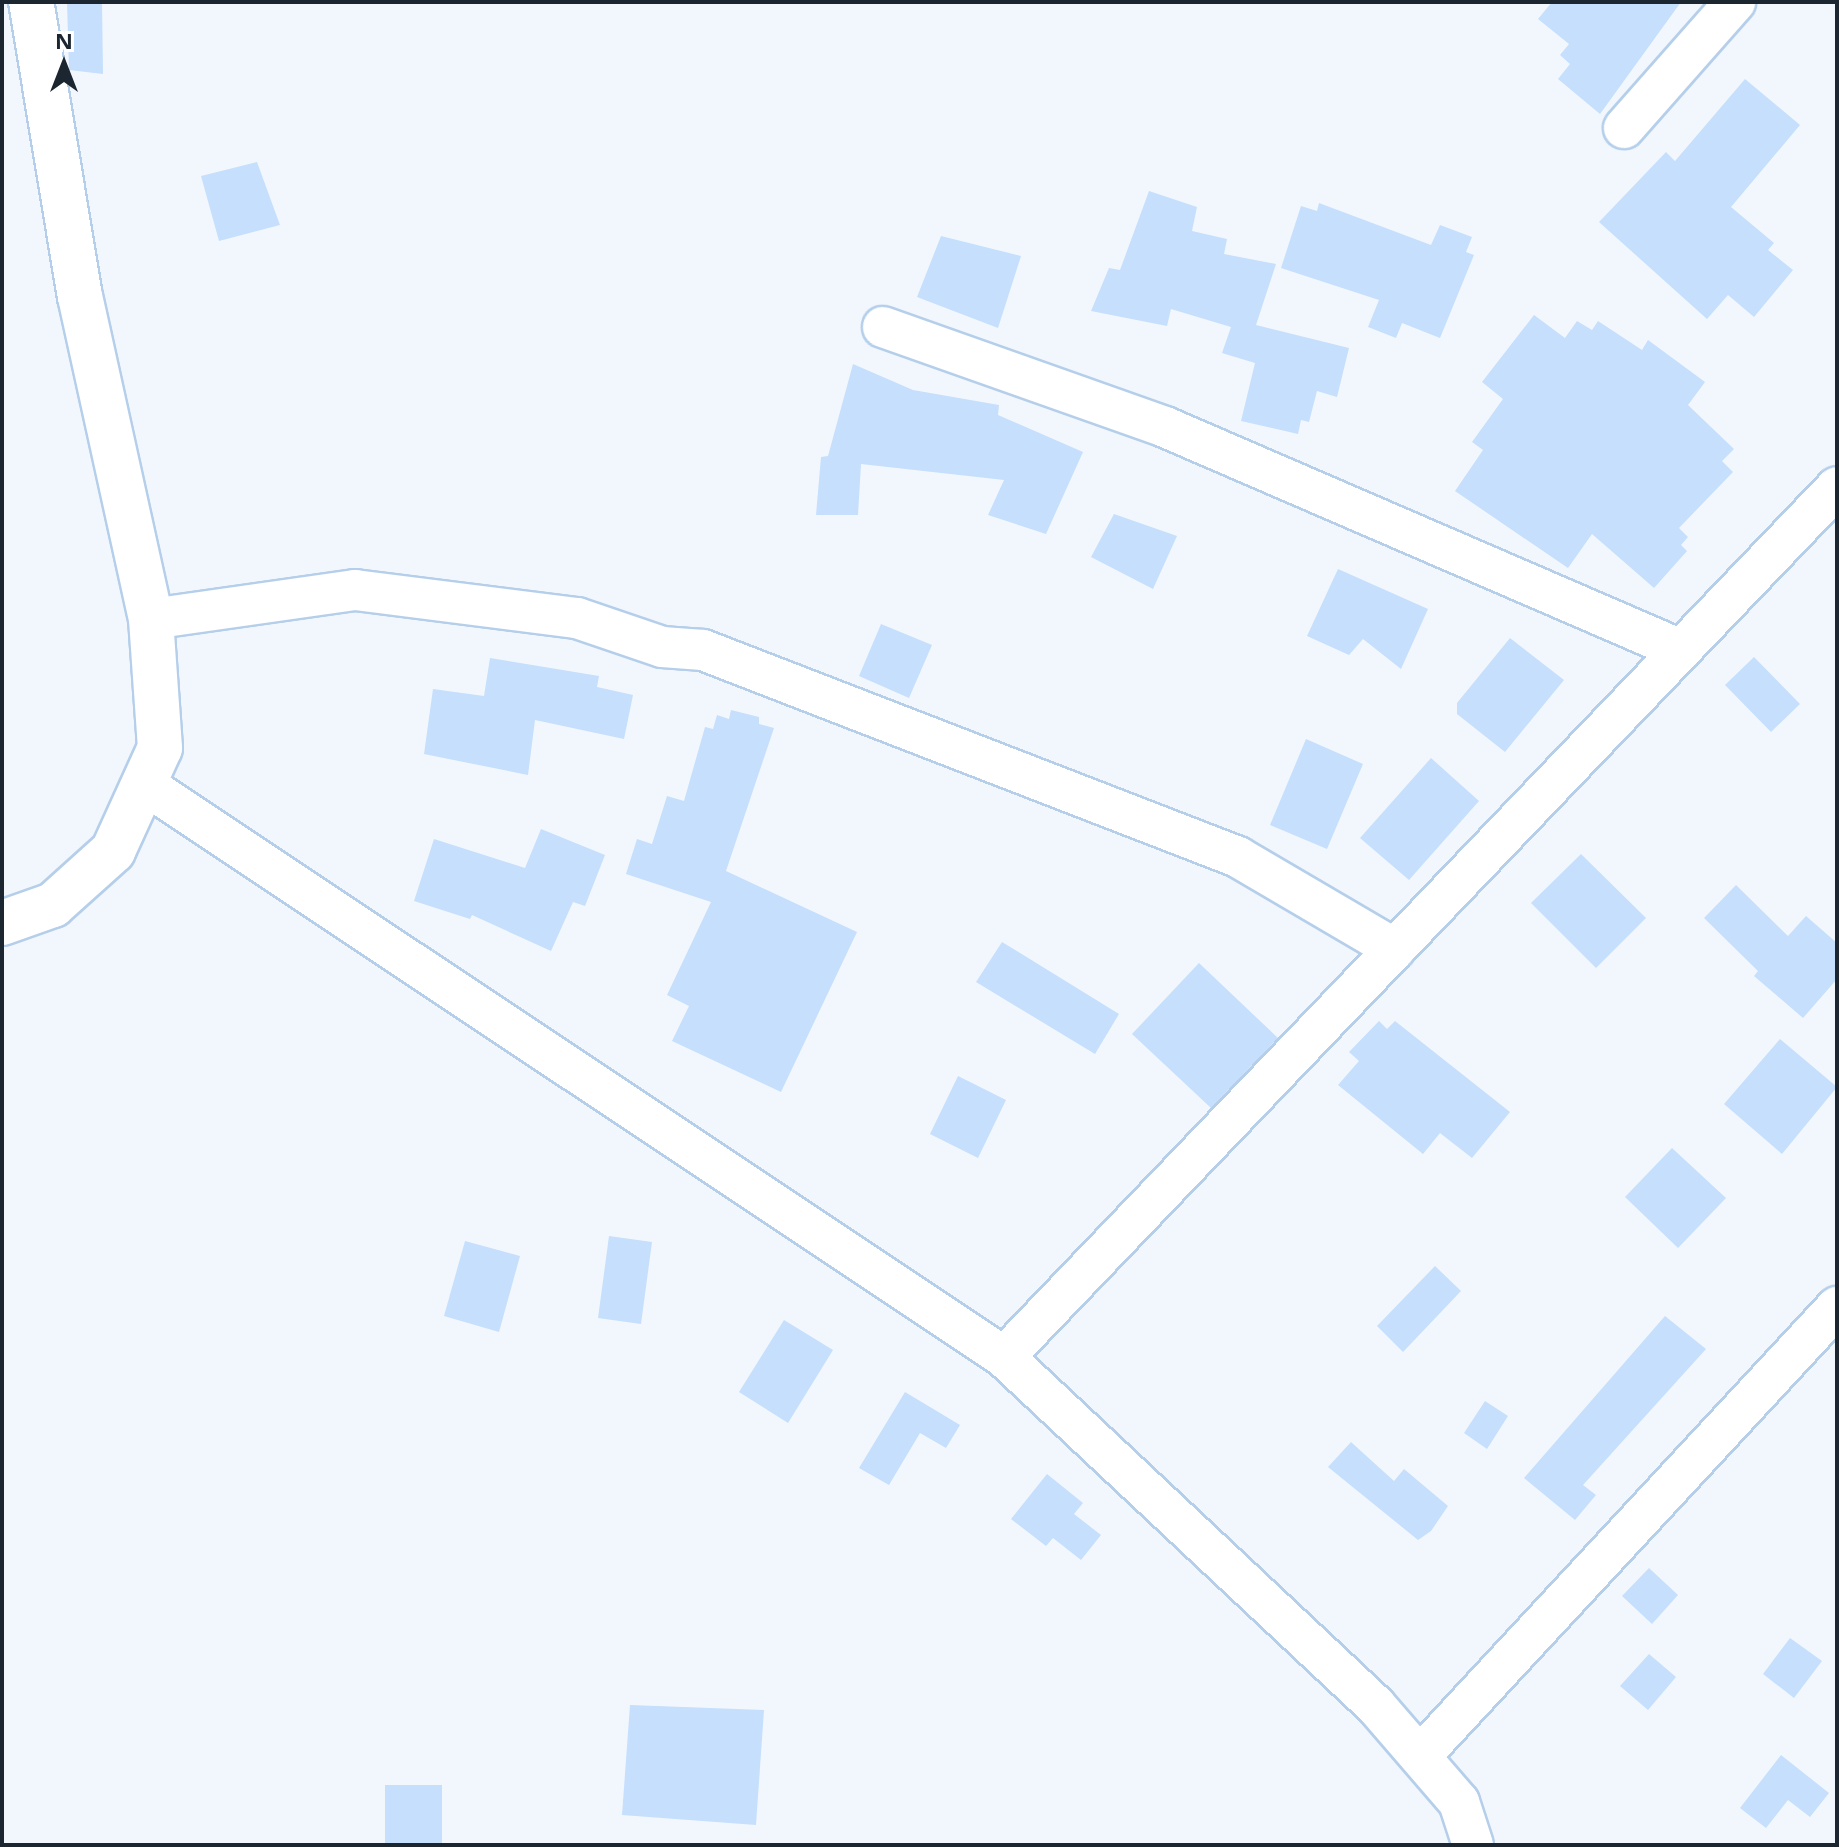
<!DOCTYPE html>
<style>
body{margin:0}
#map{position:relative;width:1839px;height:1847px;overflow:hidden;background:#f2f7fd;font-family:"Noto Sans",sans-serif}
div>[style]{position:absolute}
.building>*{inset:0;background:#c5dffc}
.roads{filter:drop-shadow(2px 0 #b5cfeb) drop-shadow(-2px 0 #b5cfeb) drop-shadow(0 2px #b5cfeb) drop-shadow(0 -2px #b5cfeb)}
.street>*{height:40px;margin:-20px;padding:0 20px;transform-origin:20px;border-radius:20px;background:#fff}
.secondary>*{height:44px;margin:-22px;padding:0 22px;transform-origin:22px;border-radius:22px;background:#fff}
span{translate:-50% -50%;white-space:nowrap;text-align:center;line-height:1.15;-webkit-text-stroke:8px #fff;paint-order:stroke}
.frame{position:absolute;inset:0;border:4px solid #1c2631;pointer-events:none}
.north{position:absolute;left:24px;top:24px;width:80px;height:80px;-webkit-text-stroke:6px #fff;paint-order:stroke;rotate:0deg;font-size:22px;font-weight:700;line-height:32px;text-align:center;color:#1c2631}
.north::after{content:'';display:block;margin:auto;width:28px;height:36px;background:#1c2631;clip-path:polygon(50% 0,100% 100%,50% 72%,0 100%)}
</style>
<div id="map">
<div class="building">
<i style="clip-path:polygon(67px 2px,102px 2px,103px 74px,69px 70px)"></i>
<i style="clip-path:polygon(1552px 2px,1681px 2px,1600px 114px,1558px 79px,1570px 64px,1560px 55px,1569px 44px,1538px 19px)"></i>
<i style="clip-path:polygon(1745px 79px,1800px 125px,1731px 207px,1774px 243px,1768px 250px,1793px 270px,1754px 317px,1728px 295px,1707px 319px,1599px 222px,1666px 152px,1675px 161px)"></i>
<i style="clip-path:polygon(257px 162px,280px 225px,219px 241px,201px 176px)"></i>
<i style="clip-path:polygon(1149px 191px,1197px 207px,1192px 231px,1227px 239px,1224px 254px,1276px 264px,1256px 325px,1349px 348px,1337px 397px,1317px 391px,1309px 422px,1301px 420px,1298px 434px,1241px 421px,1255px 363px,1222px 353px,1231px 327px,1171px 309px,1167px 326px,1091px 311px,1109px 268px,1120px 270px)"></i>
<i style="clip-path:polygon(1319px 203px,1431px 245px,1440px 225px,1472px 237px,1466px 252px,1474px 255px,1440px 338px,1402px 323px,1396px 338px,1368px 327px,1379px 300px,1281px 268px,1301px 206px,1317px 211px)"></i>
<i style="clip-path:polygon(941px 236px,1021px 256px,998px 328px,917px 297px)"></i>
<i style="clip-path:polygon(1534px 315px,1565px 338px,1577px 321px,1592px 330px,1598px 321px,1642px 350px,1648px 340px,1705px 382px,1688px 405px,1734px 449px,1722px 461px,1733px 472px,1679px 528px,1688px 537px,1681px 545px,1687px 551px,1654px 588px,1592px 534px,1568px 568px,1455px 491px,1483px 450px,1472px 442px,1503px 399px,1482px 382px)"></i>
<i style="clip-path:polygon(853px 364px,913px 390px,999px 405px,998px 415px,1083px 452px,1046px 534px,988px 515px,1004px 480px,861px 464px,858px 515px,816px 515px,821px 457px,828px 456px)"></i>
<i style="clip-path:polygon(1114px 514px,1177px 536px,1153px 589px,1091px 557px)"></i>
<i style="clip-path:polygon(1338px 569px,1428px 609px,1401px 669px,1363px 639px,1349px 655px,1307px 636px)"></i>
<i style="clip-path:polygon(881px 624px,932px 645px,909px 698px,859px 676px)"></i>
<i style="clip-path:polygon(1510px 638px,1564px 680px,1505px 752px,1457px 714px,1457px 703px)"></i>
<i style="clip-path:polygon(1754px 657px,1800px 704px,1771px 732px,1725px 685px)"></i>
<i style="clip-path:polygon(490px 658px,599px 676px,597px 687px,633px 695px,624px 739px,535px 720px,528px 775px,424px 754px,433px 689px,484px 696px)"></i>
<i style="clip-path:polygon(731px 710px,759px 717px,759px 724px,774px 728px,726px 871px,857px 932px,781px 1092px,672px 1041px,689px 1006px,667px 995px,711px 902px,626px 874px,637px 839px,652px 844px,667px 796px,684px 801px,705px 727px,713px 729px,717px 715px,729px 719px)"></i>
<i style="clip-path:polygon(1306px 739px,1363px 764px,1327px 849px,1270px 825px)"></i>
<i style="clip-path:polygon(1431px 758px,1479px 801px,1409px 880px,1360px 838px)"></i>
<i style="clip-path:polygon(541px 829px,605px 855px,585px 906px,573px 902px,551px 951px,472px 915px,470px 919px,414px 901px,434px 839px,525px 868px)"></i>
<i style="clip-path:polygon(1581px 854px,1646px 918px,1596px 968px,1531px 903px)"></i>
<i style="clip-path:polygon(1736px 885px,1788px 936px,1806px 916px,1837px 943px,1837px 979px,1803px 1018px,1754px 976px,1758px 971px,1704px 918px)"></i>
<i style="clip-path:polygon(1002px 942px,1119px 1014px,1095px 1054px,976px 982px)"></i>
<i style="clip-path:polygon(1199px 963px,1278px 1038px,1211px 1108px,1132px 1034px)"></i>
<i style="clip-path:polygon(1379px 1021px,1387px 1029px,1395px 1021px,1510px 1112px,1472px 1158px,1440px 1133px,1423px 1154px,1338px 1085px,1359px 1061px,1349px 1052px)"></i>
<i style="clip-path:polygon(1780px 1039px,1837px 1087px,1782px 1154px,1724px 1104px)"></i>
<i style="clip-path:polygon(958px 1076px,1006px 1100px,978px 1158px,930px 1134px)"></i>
<i style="clip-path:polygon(1672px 1148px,1726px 1198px,1678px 1248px,1625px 1197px)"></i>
<i style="clip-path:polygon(609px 1236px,652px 1242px,641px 1324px,598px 1318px)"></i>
<i style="clip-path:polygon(465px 1241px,520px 1256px,499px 1332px,444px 1316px)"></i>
<i style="clip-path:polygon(1435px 1266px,1461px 1291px,1403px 1352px,1377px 1326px)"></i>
<i style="clip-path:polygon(1665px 1316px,1706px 1349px,1583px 1485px,1596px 1495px,1575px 1520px,1524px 1478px)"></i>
<i style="clip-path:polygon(784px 1320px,833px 1350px,788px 1423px,739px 1392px)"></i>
<i style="clip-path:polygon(905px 1392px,960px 1425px,946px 1448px,920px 1433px,889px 1485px,859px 1468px)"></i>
<i style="clip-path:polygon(1485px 1401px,1508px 1416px,1487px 1449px,1464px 1433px)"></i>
<i style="clip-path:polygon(1351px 1442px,1394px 1481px,1404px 1469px,1448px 1506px,1431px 1531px,1418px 1540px,1328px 1467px)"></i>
<i style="clip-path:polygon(1047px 1474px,1083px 1503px,1074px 1514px,1101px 1535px,1081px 1560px,1053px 1538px,1046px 1546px,1011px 1519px)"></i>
<i style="clip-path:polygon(1649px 1568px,1678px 1595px,1652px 1624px,1622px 1596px)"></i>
<i style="clip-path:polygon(1790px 1638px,1822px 1661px,1794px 1698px,1763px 1674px)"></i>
<i style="clip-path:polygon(1649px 1654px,1676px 1677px,1648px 1710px,1620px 1686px)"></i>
<i style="clip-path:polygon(630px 1705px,764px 1710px,756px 1825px,622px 1815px)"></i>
<i style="clip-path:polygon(1781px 1755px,1829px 1793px,1810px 1817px,1788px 1800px,1766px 1828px,1740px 1808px)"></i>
<i style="clip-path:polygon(385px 1785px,442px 1785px,442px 1845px,385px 1845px)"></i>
</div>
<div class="roads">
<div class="street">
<i style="left:1624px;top:128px;width:168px;rotate:-48.6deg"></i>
<i style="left:883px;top:327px;width:299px;rotate:19.5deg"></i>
<i style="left:1165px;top:427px;width:562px;rotate:23.37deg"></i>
<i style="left:151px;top:619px;width:206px;rotate:-8.1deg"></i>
<i style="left:355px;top:590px;width:224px;rotate:7.2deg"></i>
<i style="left:577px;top:618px;width:90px;rotate:18.8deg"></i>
<i style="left:662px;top:647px;width:41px;rotate:4.2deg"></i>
<i style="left:703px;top:650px;width:574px;rotate:21.15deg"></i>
<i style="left:1238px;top:857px;width:182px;rotate:30.4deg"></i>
<i style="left:147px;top:786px;width:1030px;rotate:33.67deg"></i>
<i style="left:1004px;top:1357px;width:510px;rotate:43.17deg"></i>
<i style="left:1376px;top:1706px;width:127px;rotate:49.2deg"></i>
<i style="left:1459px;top:1802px;width:45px;rotate:72deg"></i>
<i style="left:1004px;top:1357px;width:1204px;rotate:-46.24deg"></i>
<i style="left:1422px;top:1754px;width:610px;rotate:-47.13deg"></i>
</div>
<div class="secondary">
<i style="left:2px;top:923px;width:54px;rotate:-19.4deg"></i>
<i style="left:53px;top:905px;width:81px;rotate:-42deg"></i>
<i style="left:113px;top:851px;width:113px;rotate:-65.5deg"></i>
<i style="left:160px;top:748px;width:129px;rotate:-94deg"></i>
<i style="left:151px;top:619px;width:330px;rotate:-102.4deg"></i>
<i style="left:80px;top:297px;width:299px;rotate:-99.4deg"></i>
</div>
</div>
<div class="frame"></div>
<div class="north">N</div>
</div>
